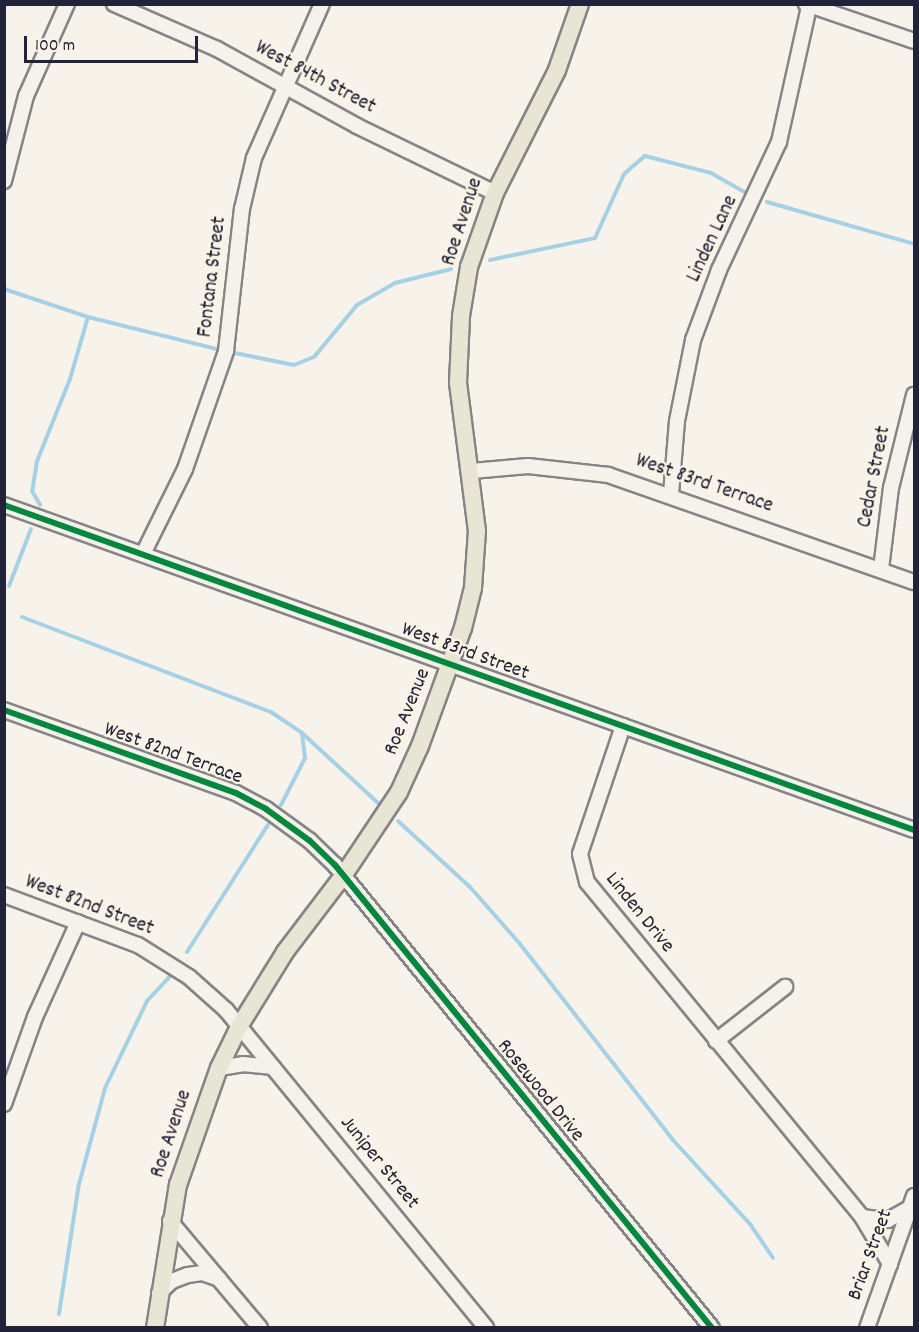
<!DOCTYPE html>
<style>
body{margin:0}
#map{position:relative;width:919px;height:1332px;overflow:hidden;background:#f7f3ea;font-family:Dekko,sans-serif}
div>[style]{position:absolute}
.stream>*{height:4px;margin:-2px;padding:0 2px;transform-origin:2px;border-radius:2px;background:#a6d0e5}
.roads{filter:drop-shadow(2px 0 #868485) drop-shadow(-2px 0 #868485) drop-shadow(0 2px #868485) drop-shadow(0 -2px #868485)}
.minor>*{height:14px;margin:-7px;padding:0 7px;transform-origin:7px;border-radius:7px;background:#f5f2ec}
.major>*{height:16px;margin:-8px;padding:0 8px;transform-origin:8px;border-radius:8px;background:#e9e5d5}
.cycleway>*{height:6px;margin:-3px;padding:0 3px;transform-origin:3px;border-radius:3px;background:#00873e}
span{translate:-50% -50%;white-space:nowrap;text-align:center;line-height:1.15;-webkit-text-stroke:4.5px #fcf5e5;paint-order:stroke}
.street-label{font-size:21px;color:#22223b}
.frame{position:absolute;inset:0;border:6px solid #22223b;pointer-events:none}
.scale{position:absolute;left:24px;top:36px;width:174px;height:27px;box-sizing:border-box;border:3px solid #22223b;border-top:0;padding-left:8px;font-size:18px;line-height:21px;white-space:nowrap;color:#22223b;-webkit-text-stroke:4px #fcf5e5;paint-order:stroke}
</style>
<div id="map">
<div class="stream">
<i style="left:767px;top:202px;width:153px;rotate:15.9deg"></i>
<i style="left:490px;top:260px;width:107px;rotate:-11.8deg"></i>
<i style="left:595px;top:238px;width:70px;rotate:-65.6deg"></i>
<i style="left:624px;top:174px;width:28px;rotate:-41deg"></i>
<i style="left:645px;top:156px;width:68px;rotate:14.4deg"></i>
<i style="left:711px;top:173px;width:43px;rotate:29.6deg"></i>
<i style="left:4px;top:289px;width:89px;rotate:18.4deg"></i>
<i style="left:88px;top:317px;width:65px;rotate:106.2deg"></i>
<i style="left:70px;top:379px;width:88px;rotate:111.9deg"></i>
<i style="left:37px;top:461px;width:30px;rotate:99deg"></i>
<i style="left:32px;top:491px;width:16px;rotate:60deg"></i>
<i style="left:88px;top:317px;width:132px;rotate:14deg"></i>
<i style="left:235px;top:353px;width:60px;rotate:11.5deg"></i>
<i style="left:294px;top:365px;width:22px;rotate:-22deg"></i>
<i style="left:314px;top:357px;width:67px;rotate:-50.4deg"></i>
<i style="left:357px;top:305px;width:44px;rotate:-30.1deg"></i>
<i style="left:395px;top:283px;width:58px;rotate:-14deg"></i>
<i style="left:9px;top:586px;width:61px;rotate:-68.9deg"></i>
<i style="left:22px;top:617px;width:267px;rotate:20.9deg"></i>
<i style="left:271px;top:712px;width:37px;rotate:34deg"></i>
<i style="left:302px;top:733px;width:103px;rotate:42.6deg"></i>
<i style="left:281px;top:805px;width:53px;rotate:-62.9deg"></i>
<i style="left:305px;top:758px;width:24px;rotate:-97deg"></i>
<i style="left:398px;top:821px;width:98px;rotate:42.5deg"></i>
<i style="left:470px;top:887px;width:76px;rotate:48.7deg"></i>
<i style="left:520px;top:944px;width:249px;rotate:52deg"></i>
<i style="left:673px;top:1140px;width:114px;rotate:47.5deg"></i>
<i style="left:750px;top:1224px;width:41px;rotate:55.9deg"></i>
<i style="left:187px;top:952px;width:151px;rotate:-57.5deg"></i>
<i style="left:59px;top:1314px;width:132px;rotate:-81.3deg"></i>
<i style="left:79px;top:1184px;width:99px;rotate:-74.8deg"></i>
<i style="left:105px;top:1088px;width:97px;rotate:-64.2deg"></i>
<i style="left:147px;top:1001px;width:35px;rotate:-47deg"></i>
</div>
<div class="roads">
<div class="minor">
<i style="left:114px;top:4px;width:112px;rotate:23.6deg"></i>
<i style="left:217px;top:49px;width:160px;rotate:28.8deg"></i>
<i style="left:357px;top:126px;width:153px;rotate:25.9deg"></i>
<i style="left:806px;top:4px;width:114px;rotate:18.9deg"></i>
<i style="left:4px;top:181px;width:88px;rotate:-75.5deg"></i>
<i style="left:26px;top:96px;width:101px;rotate:-66deg"></i>
<i style="left:472px;top:471px;width:56px;rotate:-5.1deg"></i>
<i style="left:528px;top:466px;width:81px;rotate:6.4deg"></i>
<i style="left:608px;top:475px;width:324px;rotate:19.3deg"></i>
<i style="left:671px;top:494px;width:73px;rotate:-85.3deg"></i>
<i style="left:677px;top:421px;width:83px;rotate:-78.8deg"></i>
<i style="left:693px;top:340px;width:75px;rotate:-69.6deg"></i>
<i style="left:719px;top:270px;width:141px;rotate:-64.9deg"></i>
<i style="left:779px;top:142px;width:138px;rotate:-77.5deg"></i>
<i style="left:4px;top:505px;width:966px;rotate:19.65deg"></i>
<i style="left:143px;top:554px;width:95px;rotate:-63.7deg"></i>
<i style="left:185px;top:469px;width:125px;rotate:-70.8deg"></i>
<i style="left:226px;top:351px;width:143px;rotate:-83.6deg"></i>
<i style="left:242px;top:209px;width:52px;rotate:-76.8deg"></i>
<i style="left:254px;top:158px;width:168px;rotate:-66.2deg"></i>
<i style="left:881px;top:569px;width:82px;rotate:-83deg"></i>
<i style="left:891px;top:488px;width:96px;rotate:-76.1deg"></i>
<i style="left:4px;top:710px;width:246px;rotate:19.7deg"></i>
<i style="left:236px;top:793px;width:34px;rotate:28deg"></i>
<i style="left:266px;top:809px;width:54px;rotate:36deg"></i>
<i style="left:310px;top:841px;width:35px;rotate:44deg"></i>
<i style="left:335px;top:865px;width:597px;rotate:50.85deg"></i>
<i style="left:623px;top:726px;width:135px;rotate:108.6deg"></i>
<i style="left:580px;top:854px;width:29px;rotate:76deg"></i>
<i style="left:587px;top:882px;width:433px;rotate:50.6deg"></i>
<i style="left:862px;top:1217px;width:55px;rotate:59.2deg"></i>
<i style="left:4px;top:895px;width:143px;rotate:20.5deg"></i>
<i style="left:138px;top:945px;width:60px;rotate:32.1deg"></i>
<i style="left:189px;top:977px;width:50px;rotate:41.7deg"></i>
<i style="left:226px;top:1010px;width:411px;rotate:50.7deg"></i>
<i style="left:716px;top:1041px;width:88px;rotate:-38deg"></i>
<i style="left:219px;top:1068px;width:24px;rotate:-9deg"></i>
<i style="left:243px;top:1064px;width:30px;rotate:6deg"></i>
<i style="left:4px;top:1104px;width:92px;rotate:-70.4deg"></i>
<i style="left:35px;top:1017px;width:104px;rotate:-65.6deg"></i>
<i style="left:862px;top:1217px;width:26px;rotate:7deg"></i>
<i style="left:888px;top:1220px;width:25px;rotate:-29deg"></i>
<i style="left:170px;top:1221px;width:140px;rotate:49.9deg"></i>
<i style="left:159px;top:1293px;width:18px;rotate:-43deg"></i>
<i style="left:172px;top:1281px;width:17px;rotate:-21deg"></i>
<i style="left:188px;top:1275px;width:14px;rotate:-8deg"></i>
<i style="left:202px;top:1273px;width:18px;rotate:19deg"></i>
<i style="left:867px;top:1328px;width:140px;rotate:-70.4deg"></i>
</div>
<div class="major">
<i style="left:155px;top:1328px;width:145px;rotate:-80.9deg"></i>
<i style="left:178px;top:1185px;width:124px;rotate:-70.7deg"></i>
<i style="left:219px;top:1068px;width:48px;rotate:-64deg"></i>
<i style="left:240px;top:1025px;width:86px;rotate:-58.3deg"></i>
<i style="left:285px;top:952px;width:96px;rotate:-52.7deg"></i>
<i style="left:343px;top:876px;width:101px;rotate:-56.3deg"></i>
<i style="left:399px;top:792px;width:51px;rotate:-65.5deg"></i>
<i style="left:420px;top:746px;width:126px;rotate:-70deg"></i>
<i style="left:463px;top:628px;width:41px;rotate:-76deg"></i>
<i style="left:473px;top:588px;width:57px;rotate:-86deg"></i>
<i style="left:477px;top:531px;width:149px;rotate:-97.3deg"></i>
<i style="left:458px;top:383px;width:67px;rotate:-87.4deg"></i>
<i style="left:461px;top:316px;width:50px;rotate:-80.7deg"></i>
<i style="left:469px;top:267px;width:78px;rotate:-70.6deg"></i>
<i style="left:495px;top:193px;width:138px;rotate:-63.2deg"></i>
<i style="left:557px;top:70px;width:70px;rotate:-70.8deg"></i>
</div>
</div>
<div class="cycleway">
<i style="left:4px;top:505px;width:966px;rotate:19.65deg"></i>
<i style="left:4px;top:710px;width:246px;rotate:19.7deg"></i>
<i style="left:236px;top:793px;width:34px;rotate:28deg"></i>
<i style="left:266px;top:809px;width:54px;rotate:36deg"></i>
<i style="left:310px;top:841px;width:35px;rotate:44deg"></i>
<i style="left:335px;top:865px;width:597px;rotate:50.85deg"></i>
</div>
<div class="street-label">
<span style="left:315px;top:78px;rotate:28deg">West 84th Street</span>
<span style="left:463px;top:222px;rotate:-72deg">Roe Avenue</span>
<span style="left:713px;top:239px;rotate:-65deg">Linden Lane</span>
<span style="left:213px;top:277px;rotate:-83deg">Fontana Street</span>
<span style="left:875px;top:477px;rotate:-79deg">Cedar Street</span>
<span style="left:704px;top:484px;rotate:19deg">West 83rd Terrace</span>
<span style="left:465px;top:652px;rotate:20deg">West 83rd Street</span>
<span style="left:408px;top:712px;rotate:-68deg">Roe Avenue</span>
<span style="left:173px;top:754px;rotate:20deg">West 82nd Terrace</span>
<span style="left:89px;top:906px;rotate:21deg">West 82nd Street</span>
<span style="left:639px;top:913px;rotate:51deg">Linden Drive</span>
<span style="left:540px;top:1091px;rotate:51deg">Rosewood Drive</span>
<span style="left:172px;top:1134px;rotate:-72deg">Roe Avenue</span>
<span style="left:379px;top:1163px;rotate:51deg">Juniper Street</span>
<span style="left:871px;top:1255px;rotate:-70deg">Briar Street</span>
</div>
<div class="frame"></div>
<div class="scale">100 m</div>
</div>
